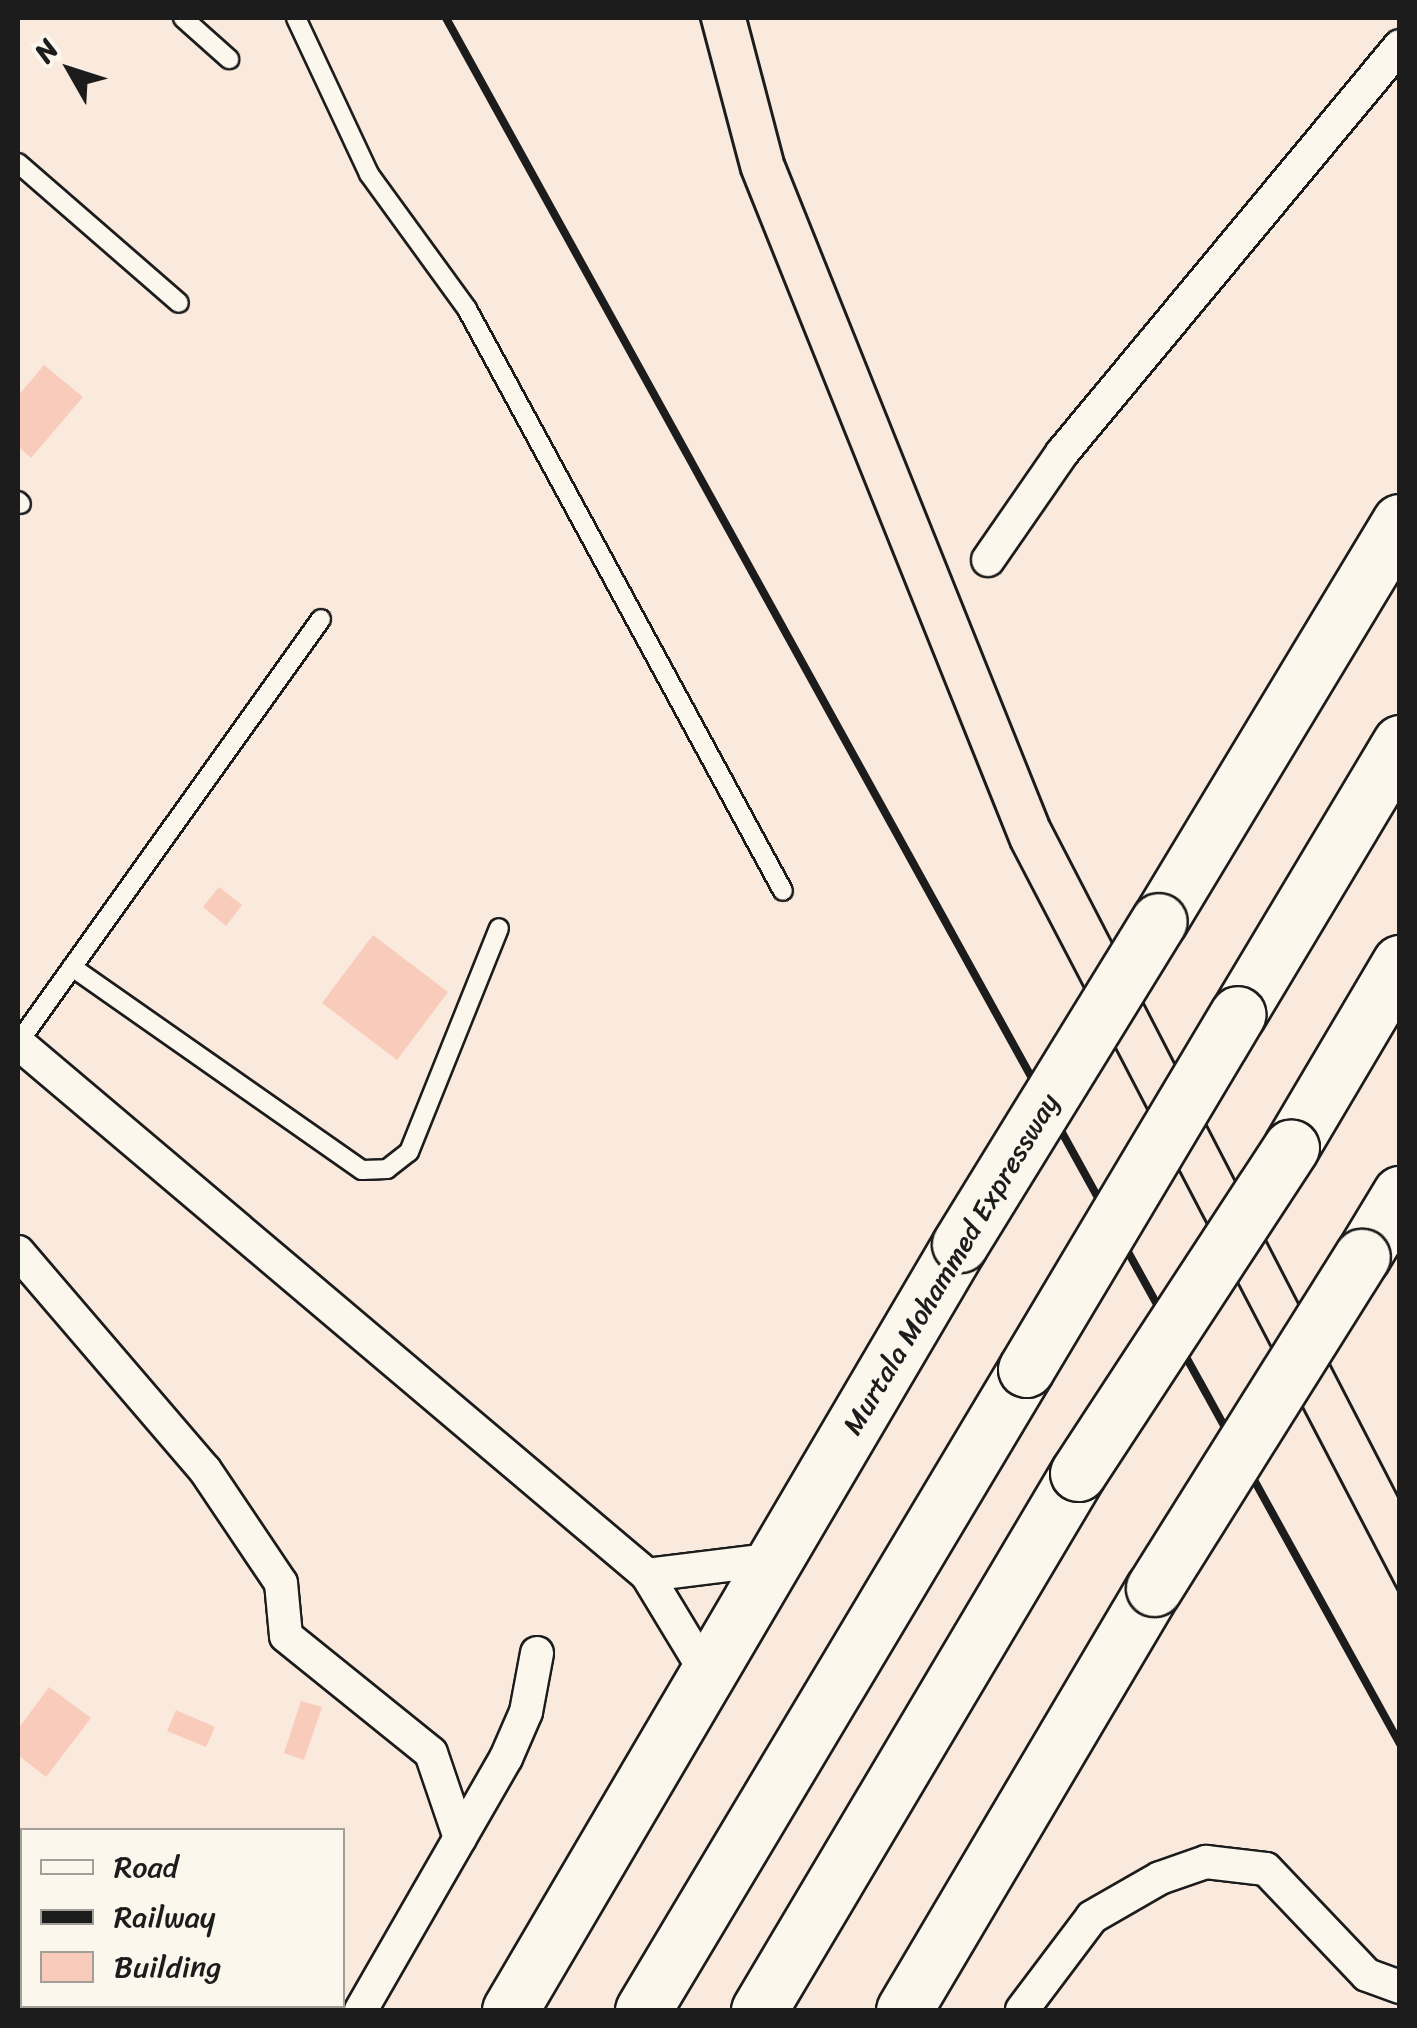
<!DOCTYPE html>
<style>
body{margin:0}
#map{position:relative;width:1417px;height:2028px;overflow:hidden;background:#faeadd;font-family:Sriracha,sans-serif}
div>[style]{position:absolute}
.building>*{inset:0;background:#f8cbbb}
.roads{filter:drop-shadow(2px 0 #1c1c1c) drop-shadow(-2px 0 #1c1c1c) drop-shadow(0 2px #1c1c1c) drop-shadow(0 -2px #1c1c1c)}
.service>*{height:18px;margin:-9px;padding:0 9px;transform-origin:9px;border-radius:9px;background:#fbf7ec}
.minor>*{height:32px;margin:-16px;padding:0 16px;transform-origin:16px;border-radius:16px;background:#fbf7ec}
.trunk>*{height:55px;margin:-27.5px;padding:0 27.5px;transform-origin:27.5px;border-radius:27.5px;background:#fbf7ec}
.motorway>*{height:55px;margin:-27.5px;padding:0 27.5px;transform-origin:27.5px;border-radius:27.5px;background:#fbf7ec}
.tram>*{height:2.5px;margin:-1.25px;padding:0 1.25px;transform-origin:1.25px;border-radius:1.25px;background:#1c1c1c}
.rail>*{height:8px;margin:-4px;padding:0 4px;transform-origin:4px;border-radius:4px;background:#1c1c1c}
.bridges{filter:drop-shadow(2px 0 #1c1c1c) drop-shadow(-2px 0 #1c1c1c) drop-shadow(0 2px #1c1c1c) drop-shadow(0 -2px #1c1c1c)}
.trunk-bridge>*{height:55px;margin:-27.5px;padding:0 27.5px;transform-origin:27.5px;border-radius:27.5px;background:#fbf7ec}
.motorway-bridge>*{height:55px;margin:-27.5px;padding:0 27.5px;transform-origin:27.5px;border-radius:27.5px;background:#fbf7ec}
span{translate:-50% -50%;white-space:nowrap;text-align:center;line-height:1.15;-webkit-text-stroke:10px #fbf7ec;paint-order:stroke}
.street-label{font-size:28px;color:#1c1c1c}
.frame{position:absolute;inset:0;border:20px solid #1c1c1c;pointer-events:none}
.legend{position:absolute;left:20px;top:1828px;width:325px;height:180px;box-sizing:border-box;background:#fbf7ec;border:2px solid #a29f99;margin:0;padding:12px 18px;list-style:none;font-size:30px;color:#1c1c1c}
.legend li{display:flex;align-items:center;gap:20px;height:50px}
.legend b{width:50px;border:2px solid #a29f99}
.north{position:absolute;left:20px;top:20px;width:100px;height:100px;-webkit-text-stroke:8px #fbf7ec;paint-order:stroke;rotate:309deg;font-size:28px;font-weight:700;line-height:40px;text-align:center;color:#1c1c1c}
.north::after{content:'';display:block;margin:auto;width:35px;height:45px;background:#1c1c1c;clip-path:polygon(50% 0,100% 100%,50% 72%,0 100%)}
</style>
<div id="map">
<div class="building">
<i style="clip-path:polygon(44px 365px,83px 397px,31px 458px,18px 446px,18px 396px)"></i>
<i style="clip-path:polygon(219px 887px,242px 905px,226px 926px,203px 907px)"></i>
<i style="clip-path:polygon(373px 935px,448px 992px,397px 1060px,322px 1003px)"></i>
<i style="clip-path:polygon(49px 1687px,91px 1718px,46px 1777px,18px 1755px,18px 1729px)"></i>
<i style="clip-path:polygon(301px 1701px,322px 1707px,304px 1760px,284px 1753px)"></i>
<i style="clip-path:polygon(176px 1710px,215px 1727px,206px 1747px,167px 1731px)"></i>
</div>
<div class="roads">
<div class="service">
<i style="left:183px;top:18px;width:62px;rotate:41.7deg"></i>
<i style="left:296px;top:18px;width:172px;rotate:64.9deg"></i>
<i style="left:369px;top:174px;width:167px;rotate:54deg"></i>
<i style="left:467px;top:309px;width:662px;rotate:61.5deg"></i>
<i style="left:18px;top:163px;width:213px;rotate:41deg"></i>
<i style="left:18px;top:501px;width:4px;rotate:45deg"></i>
<i style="left:72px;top:967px;width:354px;rotate:35deg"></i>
<i style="left:362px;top:1170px;width:25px;rotate:-2deg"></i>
<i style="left:387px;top:1169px;width:28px;rotate:-38deg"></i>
<i style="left:409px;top:1152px;width:241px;rotate:-68.1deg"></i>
<i style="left:18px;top:1043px;width:521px;rotate:-54.45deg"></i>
</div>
<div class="minor">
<i style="left:988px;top:560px;width:130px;rotate:-55.3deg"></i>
<i style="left:1062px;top:453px;width:529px;rotate:-50.29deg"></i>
<i style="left:18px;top:1043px;width:824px;rotate:40.22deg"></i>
<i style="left:647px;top:1575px;width:116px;rotate:58.8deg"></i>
<i style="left:18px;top:1252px;width:287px;rotate:49.4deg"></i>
<i style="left:205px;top:1470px;width:136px;rotate:56.1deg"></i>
<i style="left:281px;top:1583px;width:53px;rotate:84.6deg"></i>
<i style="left:286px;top:1636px;width:186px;rotate:38.9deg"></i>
<i style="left:431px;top:1753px;width:90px;rotate:71.2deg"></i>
<i style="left:647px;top:1575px;width:129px;rotate:-7.1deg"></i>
<i style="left:361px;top:2010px;width:291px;rotate:-60.1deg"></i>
<i style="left:506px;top:1758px;width:50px;rotate:-66.5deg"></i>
<i style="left:526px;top:1712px;width:60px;rotate:-79.4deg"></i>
<i style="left:1022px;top:2010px;width:116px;rotate:-53deg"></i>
<i style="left:1092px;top:1917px;width:78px;rotate:-29.8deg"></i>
<i style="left:1160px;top:1878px;width:49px;rotate:-19.2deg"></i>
<i style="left:1206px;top:1862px;width:60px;rotate:6.7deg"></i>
<i style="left:1266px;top:1869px;width:146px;rotate:46.4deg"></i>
<i style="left:1367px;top:1975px;width:35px;rotate:20deg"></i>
</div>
<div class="trunk">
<i style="left:1159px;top:921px;width:466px;rotate:-58.9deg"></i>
<i style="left:1362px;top:1257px;width:74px;rotate:-58.9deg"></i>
<i style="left:510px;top:2010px;width:888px;rotate:-59.57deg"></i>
<i style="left:904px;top:2010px;width:490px;rotate:-59.4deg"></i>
</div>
<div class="motorway">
<i style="left:1238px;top:1014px;width:316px;rotate:-59.1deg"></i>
<i style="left:1291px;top:1147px;width:214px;rotate:-59.4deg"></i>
<i style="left:643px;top:2010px;width:747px;rotate:-59.14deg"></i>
<i style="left:759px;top:2010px;width:625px;rotate:-59.29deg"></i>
</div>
</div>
<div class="tram">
<i style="left:700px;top:18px;width:160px;rotate:75.2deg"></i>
<i style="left:741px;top:173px;width:726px;rotate:68.17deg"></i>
<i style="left:1011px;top:847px;width:842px;rotate:62.49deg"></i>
<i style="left:747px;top:18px;width:146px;rotate:75.3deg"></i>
<i style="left:784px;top:159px;width:712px;rotate:68.15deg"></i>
<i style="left:1049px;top:820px;width:765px;rotate:62.7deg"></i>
</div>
<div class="rail">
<i style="left:446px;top:18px;width:1972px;rotate:61.07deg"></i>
</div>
<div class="bridges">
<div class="trunk-bridge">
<i style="left:960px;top:1244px;width:379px;rotate:-58.4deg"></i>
<i style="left:1154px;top:1588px;width:391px;rotate:-57.9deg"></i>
</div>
<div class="motorway-bridge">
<i style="left:1026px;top:1369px;width:413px;rotate:-59.2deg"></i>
<i style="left:1078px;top:1473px;width:389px;rotate:-56.8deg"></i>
</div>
</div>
<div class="street-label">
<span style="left:951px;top:1264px;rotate:-59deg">Murtala Mohammed Expressway</span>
</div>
<div class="frame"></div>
<ul class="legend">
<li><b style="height:12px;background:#fbf7ec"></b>Road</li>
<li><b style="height:12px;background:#1c1c1c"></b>Railway</li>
<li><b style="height:28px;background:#f8cbbb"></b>Building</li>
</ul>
<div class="north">N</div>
</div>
